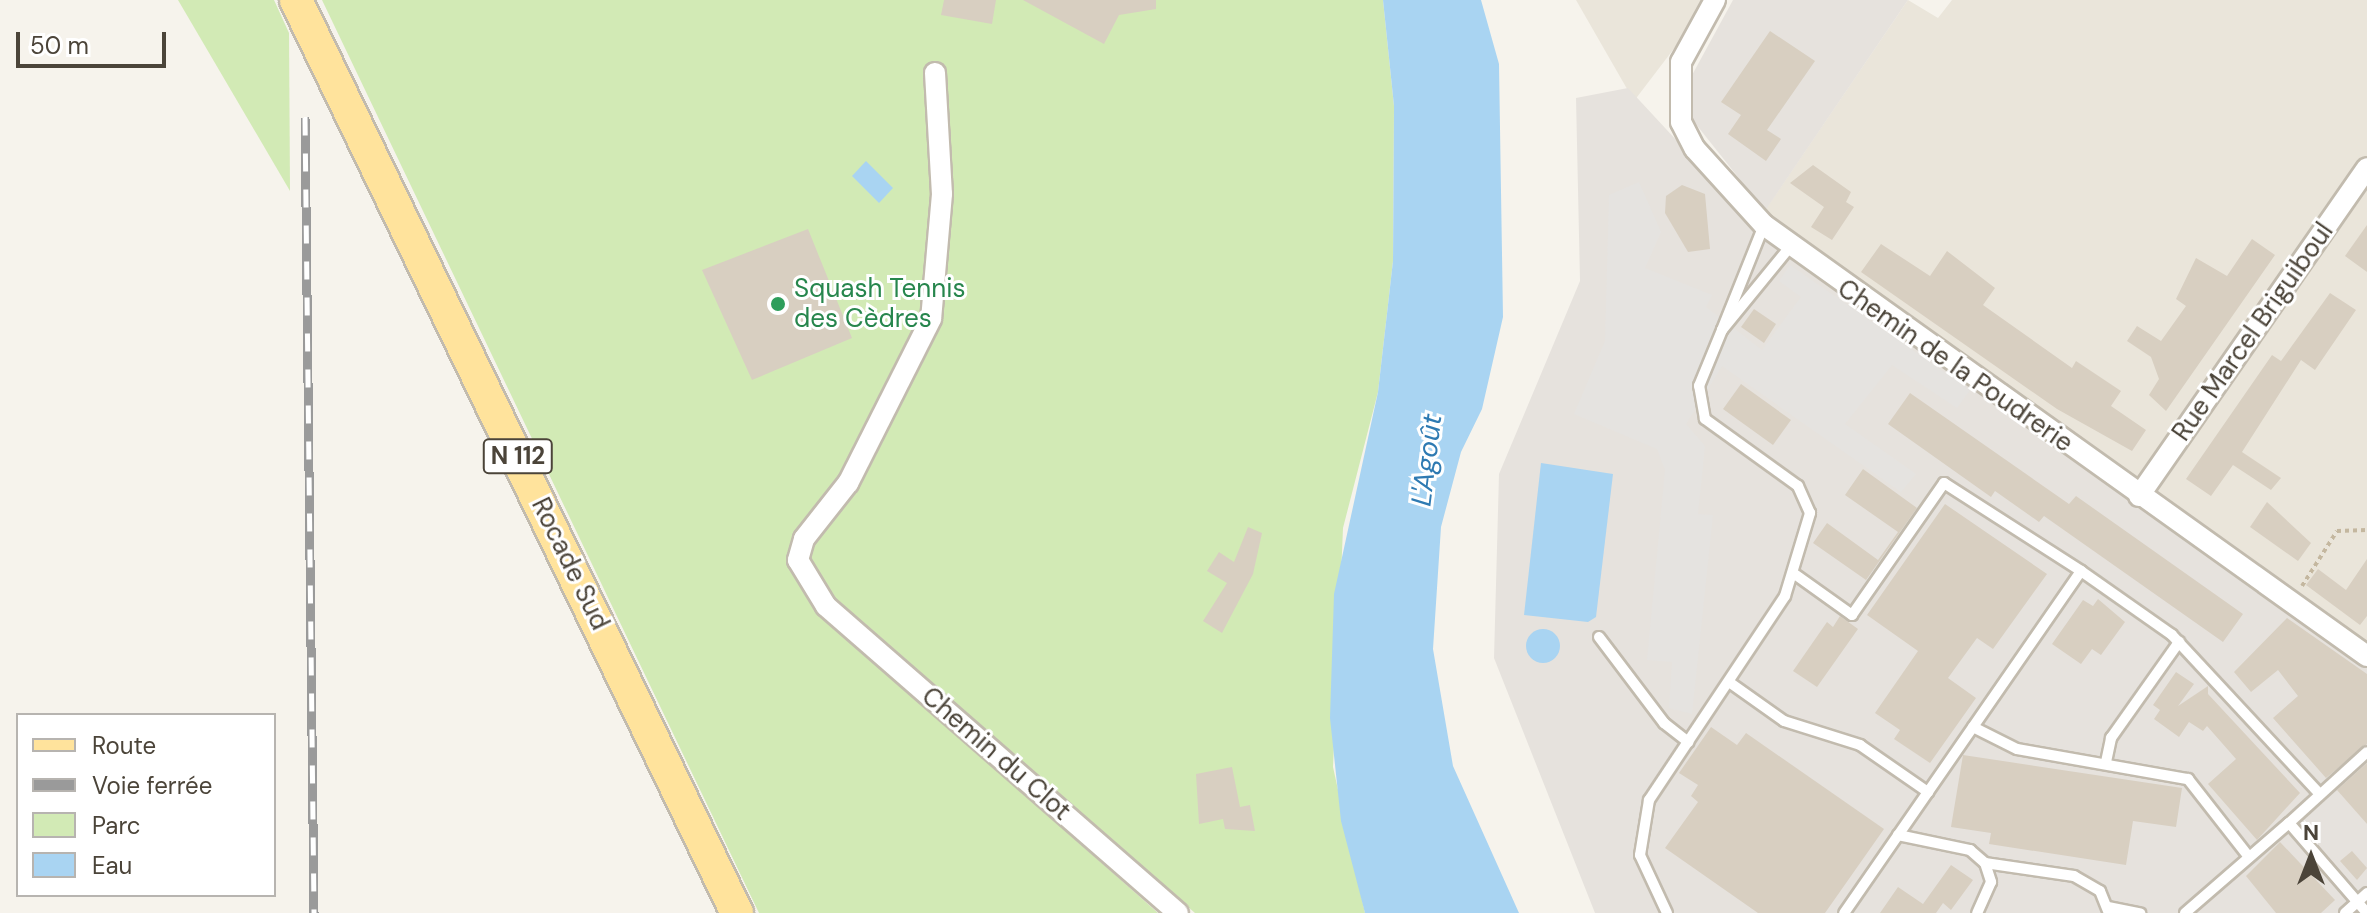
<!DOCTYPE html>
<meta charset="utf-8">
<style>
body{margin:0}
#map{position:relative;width:2367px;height:913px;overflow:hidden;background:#f6f3ec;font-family:"DM Sans",sans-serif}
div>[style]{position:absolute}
.residential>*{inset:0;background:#eae5da}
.industrial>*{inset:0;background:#e6e2dd}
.green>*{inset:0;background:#d2eab5}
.parking>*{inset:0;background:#e5e3e0}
.water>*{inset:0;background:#a9d4f2}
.round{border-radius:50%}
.building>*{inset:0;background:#d8cfc1}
.path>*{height:4px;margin-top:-2px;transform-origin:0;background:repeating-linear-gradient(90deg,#c4b79f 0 4px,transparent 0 8px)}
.roads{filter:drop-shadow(2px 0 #c2bbae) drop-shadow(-2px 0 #c2bbae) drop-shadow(0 2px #c2bbae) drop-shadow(0 -2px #c2bbae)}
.service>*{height:10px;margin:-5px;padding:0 5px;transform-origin:5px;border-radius:5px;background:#fff}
.minor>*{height:20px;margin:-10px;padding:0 10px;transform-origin:10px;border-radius:10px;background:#fff}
.primary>*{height:32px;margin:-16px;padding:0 16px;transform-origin:16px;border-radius:16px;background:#ffe39c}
.rail>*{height:9px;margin-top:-4.5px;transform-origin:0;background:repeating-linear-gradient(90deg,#fff 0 18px,#9a9a9a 0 36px);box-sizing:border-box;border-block:2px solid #9a9a9a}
.dots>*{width:22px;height:22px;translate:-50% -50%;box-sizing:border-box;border:4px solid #fff;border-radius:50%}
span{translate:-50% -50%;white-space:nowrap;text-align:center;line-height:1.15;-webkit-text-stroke:6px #fff;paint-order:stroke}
.shield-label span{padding:2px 6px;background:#fff;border:2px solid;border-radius:6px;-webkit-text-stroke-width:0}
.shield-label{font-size:24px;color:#4b4439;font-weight:700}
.leisure-label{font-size:26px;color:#27864d}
.left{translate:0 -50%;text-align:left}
.street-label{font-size:26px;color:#4b4439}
.water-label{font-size:28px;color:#2e7ab2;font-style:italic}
.legend{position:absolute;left:16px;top:713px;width:260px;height:184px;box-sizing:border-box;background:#fff;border:2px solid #b7b4b0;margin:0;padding:10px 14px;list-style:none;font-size:24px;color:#4b4439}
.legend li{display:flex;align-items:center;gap:16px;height:40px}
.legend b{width:40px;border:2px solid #b7b4b0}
.north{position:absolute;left:2271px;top:817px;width:80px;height:80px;-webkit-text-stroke:6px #fff;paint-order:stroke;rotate:0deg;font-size:22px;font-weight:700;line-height:32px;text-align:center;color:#4b4439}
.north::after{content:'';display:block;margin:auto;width:28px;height:36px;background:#4b4439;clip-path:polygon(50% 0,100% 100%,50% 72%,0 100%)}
.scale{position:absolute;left:16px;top:32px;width:150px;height:36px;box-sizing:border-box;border:4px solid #4b4439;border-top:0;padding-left:10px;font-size:24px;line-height:28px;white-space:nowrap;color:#4b4439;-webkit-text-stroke:6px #fff;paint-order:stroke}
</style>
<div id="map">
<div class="residential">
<i style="clip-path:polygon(1576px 0,1711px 0,1634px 101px)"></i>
<i style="clip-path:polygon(1908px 0,1938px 18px,1952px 0,2367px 0,2367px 655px,1755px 225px)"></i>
</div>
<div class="industrial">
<i style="clip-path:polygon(1733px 0,1908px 0,1765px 211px,1691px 118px,1691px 77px)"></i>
<i style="clip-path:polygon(1628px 88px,1755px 225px,2367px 655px,2367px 913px,1595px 913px,1494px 658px,1499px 474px,1580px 281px,1576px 98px)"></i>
</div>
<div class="green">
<i style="clip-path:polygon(178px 0,274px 0,289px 33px,290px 191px)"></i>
<i style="clip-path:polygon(322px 0,1383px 0,1394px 106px,1393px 261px,1378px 392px,1343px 528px,1333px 767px,1365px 913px,1195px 913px,848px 612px,816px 609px,1158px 913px,759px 913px)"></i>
</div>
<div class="parking">
<i style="clip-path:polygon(1639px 182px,1661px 232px,1645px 268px,1712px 295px,1706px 307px,1762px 350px,1801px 297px,1779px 281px,1790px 265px,1970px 390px,1957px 408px,1892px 365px,1845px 424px,1916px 474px,1901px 492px,1722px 366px,1686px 424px,1705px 446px,1698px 514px,1713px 515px,1692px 714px,1669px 708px,1672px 662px,1647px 660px,1665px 470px,1657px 449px,1574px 414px,1605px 341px,1609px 195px)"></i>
</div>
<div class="water">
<i style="clip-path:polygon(1383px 0,1481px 0,1499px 64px,1503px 317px,1482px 409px,1461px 452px,1441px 527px,1433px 649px,1453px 766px,1519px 913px,1365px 913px,1341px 821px,1330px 718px,1334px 594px,1378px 392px,1393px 261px,1394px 106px)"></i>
<i style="clip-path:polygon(866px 161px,893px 188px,879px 203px,852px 176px)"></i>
<i style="clip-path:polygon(1541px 463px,1613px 474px,1596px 617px,1588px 622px,1524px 615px)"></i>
<i class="round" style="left:1526px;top:629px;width:34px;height:34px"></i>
</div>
<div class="building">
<i style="clip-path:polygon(944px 0,996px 0,992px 24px,941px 15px)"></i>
<i style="clip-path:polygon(1023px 0,1156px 0,1156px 9px,1119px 15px,1104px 44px)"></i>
<i style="clip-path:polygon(1770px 31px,1815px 61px,1767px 130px,1781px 139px,1766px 161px,1728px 134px,1741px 115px,1721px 102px)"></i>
<i style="clip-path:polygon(1813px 165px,1851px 192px,1846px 202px,1854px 207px,1832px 240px,1811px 227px,1824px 207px,1790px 183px)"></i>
<i style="clip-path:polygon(1682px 185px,1705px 194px,1710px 249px,1688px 252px,1665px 213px,1666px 196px)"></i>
<i style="clip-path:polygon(2367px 225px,2367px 272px,2345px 256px)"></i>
<i style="clip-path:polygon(808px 229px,852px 338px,752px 380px,702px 270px)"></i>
<i style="clip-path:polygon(2252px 239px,2275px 255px,2166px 411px,2149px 395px,2159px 379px,2151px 357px,2127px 341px,2137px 326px,2161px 341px,2186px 306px,2176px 299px,2196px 258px,2227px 276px)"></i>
<i style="clip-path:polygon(1881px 244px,1930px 276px,1947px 251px,1995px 288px,1983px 305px,2072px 368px,2076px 361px,2121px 391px,2111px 406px,2146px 430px,2132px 451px,2057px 409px,1861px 272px)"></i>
<i style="clip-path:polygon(2330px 293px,2356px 310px,2315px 370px,2301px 360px,2242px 452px,2281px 478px,2271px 490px,2233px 465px,2211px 496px,2186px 479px,2272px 355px,2281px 361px)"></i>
<i style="clip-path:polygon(1754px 309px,1776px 324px,1764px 343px,1741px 327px)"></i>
<i style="clip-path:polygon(1741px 384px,1791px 420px,1773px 445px,1723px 409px)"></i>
<i style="clip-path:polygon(1910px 393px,2069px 504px,2076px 496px,2243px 614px,2223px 642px,2044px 516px,2039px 522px,1995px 491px,1991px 497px,1888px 424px)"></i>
<i style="clip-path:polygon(1863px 469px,1917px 508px,1866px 580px,1813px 543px,1827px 523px,1878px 560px,1898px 532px,1845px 495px)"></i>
<i style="clip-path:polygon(2267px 502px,2311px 543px,2298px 561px,2250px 527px)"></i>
<i style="clip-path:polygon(1945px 504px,2047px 574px,1993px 649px,1977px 638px,1948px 678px,1976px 698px,1930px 763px,1894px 739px,1900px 730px,1875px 713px,1918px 651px,1867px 615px)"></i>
<i style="clip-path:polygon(1248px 527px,1262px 533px,1253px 574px,1222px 633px,1203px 621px,1227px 583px,1207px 571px,1219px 552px,1234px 562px)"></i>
<i style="clip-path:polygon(2367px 559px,2367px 616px,2360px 625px,2306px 585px,2318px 569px,2346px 590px)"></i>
<i style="clip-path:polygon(2098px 599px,2125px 622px,2101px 655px,2092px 649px,2081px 664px,2052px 644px,2083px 600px,2093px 606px)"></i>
<i style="clip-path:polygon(1840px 616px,1858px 629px,1817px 687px,1793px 671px,1827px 622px,1833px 627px)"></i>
<i style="clip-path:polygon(2287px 618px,2367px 674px,2367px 744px,2326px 778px,2273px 718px,2298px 696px,2278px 670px,2251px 692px,2234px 672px)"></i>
<i style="clip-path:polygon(2176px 672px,2194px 684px,2178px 706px,2208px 686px,2208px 694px,2300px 793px,2257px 840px,2208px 784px,2236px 759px,2207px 726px,2203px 731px,2189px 722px,2179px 737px,2154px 719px,2160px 710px,2153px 705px)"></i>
<i style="clip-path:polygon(1711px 727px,1737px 745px,1746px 733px,1884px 829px,1825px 913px,1758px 913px,1665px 848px,1698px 802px,1691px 796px,1698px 785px,1679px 773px)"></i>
<i style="clip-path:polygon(1963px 755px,2182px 788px,2176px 827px,2133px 821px,2126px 865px,1989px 844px,1991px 833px,1951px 827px)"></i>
<i style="clip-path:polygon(2367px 763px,2367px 824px,2337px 790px)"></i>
<i style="clip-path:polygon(1232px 767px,1240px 807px,1250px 805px,1255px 831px,1225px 829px,1223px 819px,1199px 824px,1196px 774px)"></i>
<i style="clip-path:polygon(2280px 842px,2335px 900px,2321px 913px,2276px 913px,2246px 876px)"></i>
<i style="clip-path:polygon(2352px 851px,2367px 868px,2357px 880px,2340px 861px)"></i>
<i style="clip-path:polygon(1951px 865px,1973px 880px,1951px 910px,1943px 903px,1936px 913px,1880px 913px,1898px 887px,1923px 904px)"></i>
</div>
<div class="path">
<i style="left:2302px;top:586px;width:65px;rotate:-57.5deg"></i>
<i style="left:2337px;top:531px;width:30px;rotate:-2deg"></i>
</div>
<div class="roads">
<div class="service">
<i style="left:1764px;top:225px;width:113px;rotate:111.8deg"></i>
<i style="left:1722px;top:330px;width:107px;rotate:-50.7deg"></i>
<i style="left:2081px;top:571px;width:111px;rotate:35.1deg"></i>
<i style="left:2172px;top:635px;width:217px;rotate:47.1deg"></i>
<i style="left:1796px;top:575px;width:69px;rotate:35.5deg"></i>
<i style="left:1852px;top:615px;width:161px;rotate:-55.1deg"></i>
<i style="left:1944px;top:483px;width:163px;rotate:32.7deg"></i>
<i style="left:2081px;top:571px;width:416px;rotate:124.7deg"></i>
<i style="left:1599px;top:637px;width:108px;rotate:52.9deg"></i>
<i style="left:1664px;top:723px;width:31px;rotate:38deg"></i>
<i style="left:1729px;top:682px;width:67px;rotate:35.3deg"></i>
<i style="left:1784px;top:721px;width:80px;rotate:17.5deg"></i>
<i style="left:1860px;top:745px;width:83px;rotate:34.7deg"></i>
<i style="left:1973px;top:727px;width:49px;rotate:26.6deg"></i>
<i style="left:2017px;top:749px;width:174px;rotate:10deg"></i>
<i style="left:2188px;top:779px;width:99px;rotate:52deg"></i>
<i style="left:2106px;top:762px;width:25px;rotate:-78deg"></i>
<i style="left:2111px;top:738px;width:118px;rotate:-54.7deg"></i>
<i style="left:1898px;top:835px;width:74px;rotate:11.8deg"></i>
<i style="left:1970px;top:850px;width:20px;rotate:41deg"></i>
<i style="left:1985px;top:863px;width:20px;rotate:72deg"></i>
<i style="left:1991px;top:882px;width:34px;rotate:114deg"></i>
<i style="left:1985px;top:863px;width:90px;rotate:8.3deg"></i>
<i style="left:2074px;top:876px;width:30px;rotate:30deg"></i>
<i style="left:2100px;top:891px;width:24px;rotate:68deg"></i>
<i style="left:2108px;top:907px;width:33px;rotate:11deg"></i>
<i style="left:1667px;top:913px;width:64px;rotate:-115deg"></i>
<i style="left:1640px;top:855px;width:56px;rotate:-80.7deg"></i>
<i style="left:1649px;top:800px;width:245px;rotate:-56.3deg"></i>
<i style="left:1785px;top:596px;width:87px;rotate:-73.2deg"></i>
<i style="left:1810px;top:513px;width:30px;rotate:-114deg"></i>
<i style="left:1798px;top:486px;width:115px;rotate:-144.2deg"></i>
<i style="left:1705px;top:419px;width:34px;rotate:-100deg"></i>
<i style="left:1699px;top:386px;width:61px;rotate:-67.7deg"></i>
<i style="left:2185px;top:913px;width:138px;rotate:-40.9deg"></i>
<i style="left:2345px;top:913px;width:30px;rotate:-42deg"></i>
<i style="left:2367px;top:913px;width:119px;rotate:-130.9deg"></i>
<i style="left:2289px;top:823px;width:105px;rotate:-42.3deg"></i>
</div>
<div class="minor">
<i style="left:1715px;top:0;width:71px;rotate:118.7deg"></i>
<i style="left:1681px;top:62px;width:60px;rotate:90deg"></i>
<i style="left:1681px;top:122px;width:30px;rotate:63deg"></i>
<i style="left:1695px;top:149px;width:103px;rotate:47.8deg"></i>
<i style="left:1764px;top:225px;width:741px;rotate:35.56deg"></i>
<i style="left:935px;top:73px;width:121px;rotate:86.7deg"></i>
<i style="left:942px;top:194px;width:125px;rotate:95deg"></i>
<i style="left:931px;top:319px;width:184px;rotate:116.8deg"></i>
<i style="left:848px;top:483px;width:71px;rotate:128.2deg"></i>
<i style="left:804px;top:539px;width:22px;rotate:106deg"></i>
<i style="left:798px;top:560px;width:54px;rotate:58.7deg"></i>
<i style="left:826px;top:606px;width:467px;rotate:41.1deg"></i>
<i style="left:2139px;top:496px;width:399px;rotate:-55.2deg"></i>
</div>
<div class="primary">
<i style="left:296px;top:0;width:1014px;rotate:64.22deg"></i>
</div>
</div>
<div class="rail">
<i style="left:305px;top:117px;width:796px;rotate:89.35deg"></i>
</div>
<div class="dots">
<i style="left:778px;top:304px;background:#2e9e5b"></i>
</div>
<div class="shield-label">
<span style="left:518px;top:456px">N 112</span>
</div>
<div class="leisure-label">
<span class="left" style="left:794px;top:304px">Squash Tennis<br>des Cèdres</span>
</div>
<div class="street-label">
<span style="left:2253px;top:332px;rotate:-55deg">Rue Marcel Briguiboul</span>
<span style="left:1955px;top:366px;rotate:35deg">Chemin de la Poudrerie</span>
<span style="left:570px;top:564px;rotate:64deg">Rocade Sud</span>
<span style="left:996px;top:754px;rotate:41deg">Chemin du Clot</span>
</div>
<div class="water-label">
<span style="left:1427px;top:460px;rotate:-83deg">L'Agoût</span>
</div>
<ul class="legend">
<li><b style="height:10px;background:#ffe39c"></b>Route</li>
<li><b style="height:10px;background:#9a9a9a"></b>Voie ferrée</li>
<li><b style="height:22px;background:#d2eab5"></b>Parc</li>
<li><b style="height:22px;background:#a9d4f2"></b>Eau</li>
</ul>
<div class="north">N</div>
<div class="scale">50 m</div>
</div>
